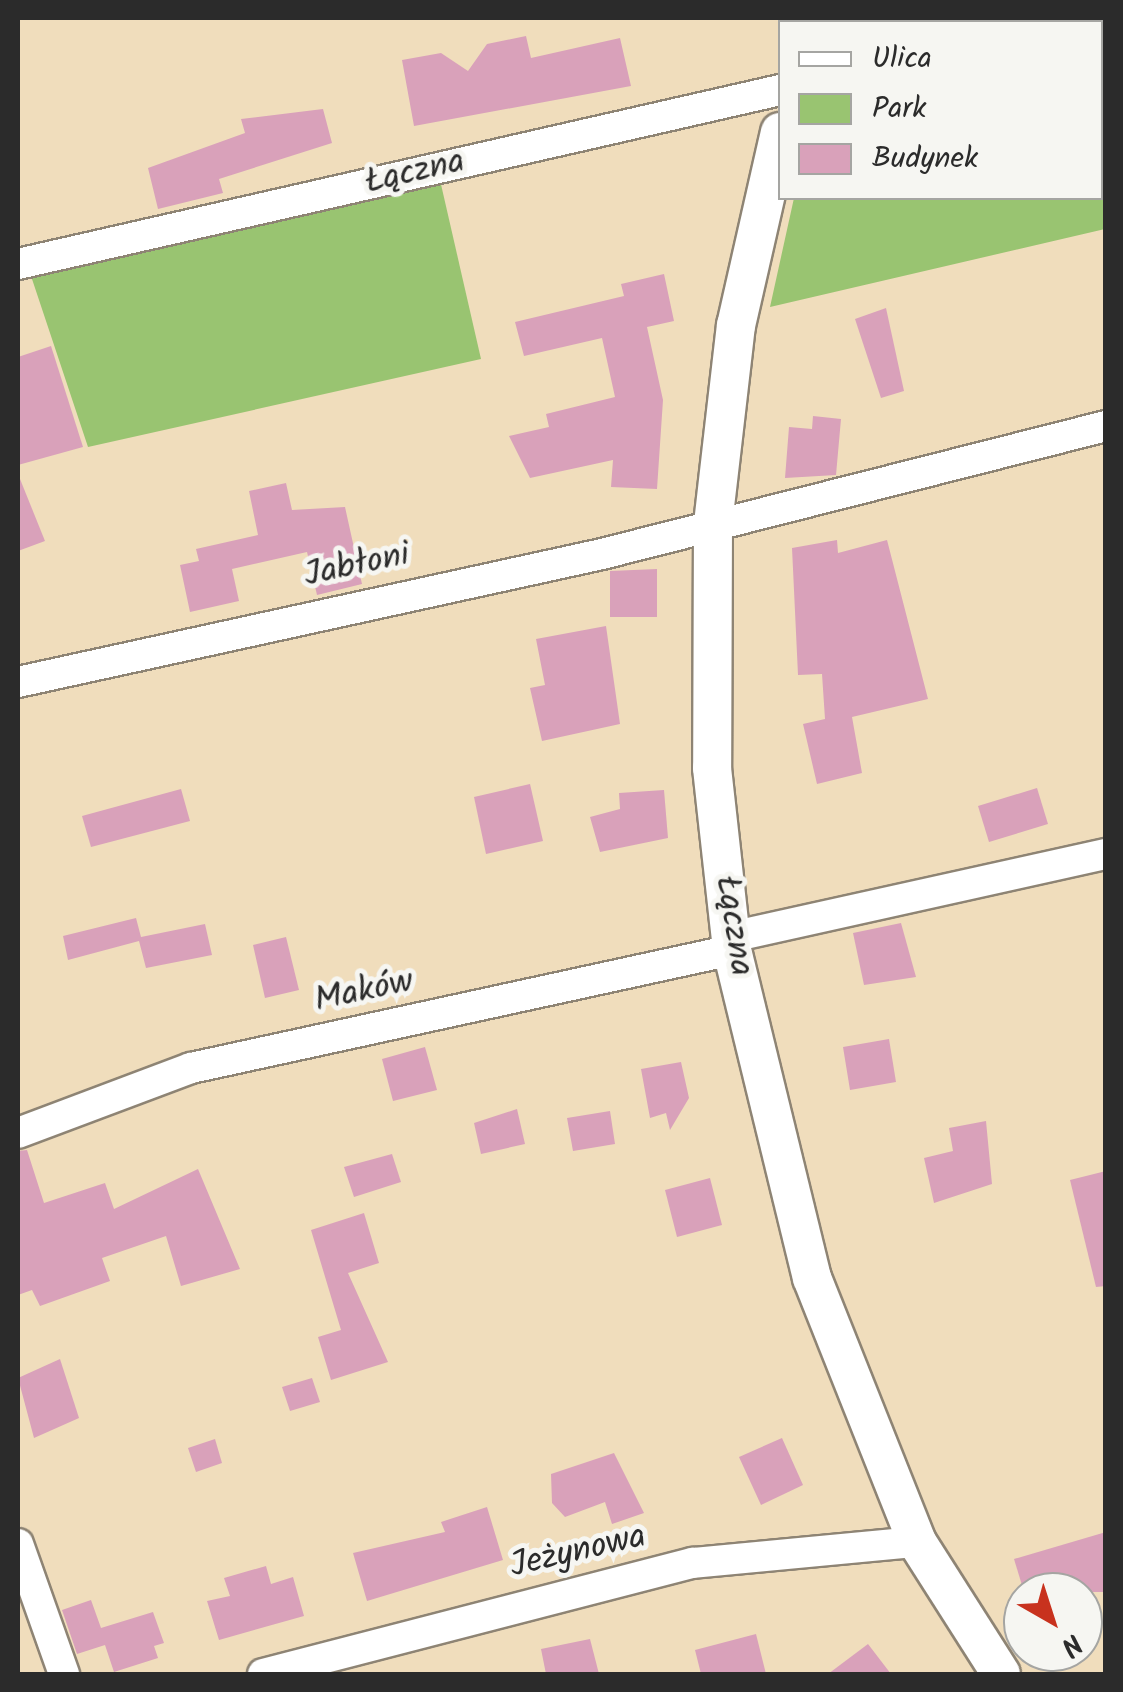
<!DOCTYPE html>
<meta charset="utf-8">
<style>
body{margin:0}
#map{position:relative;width:1123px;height:1692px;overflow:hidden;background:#f0ddbc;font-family:Kalam,sans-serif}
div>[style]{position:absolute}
.green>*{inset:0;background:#99c471}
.building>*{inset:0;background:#d9a1ba}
.roads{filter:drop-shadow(2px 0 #8e8474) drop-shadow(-2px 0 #8e8474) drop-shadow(0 2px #8e8474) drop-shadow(0 -2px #8e8474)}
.minor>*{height:30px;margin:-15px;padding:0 15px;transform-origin:15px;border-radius:15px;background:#fff}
.tertiary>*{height:38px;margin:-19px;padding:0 19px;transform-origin:19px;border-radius:19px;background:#fff}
span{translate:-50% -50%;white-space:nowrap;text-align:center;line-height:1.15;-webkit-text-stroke:10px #f6f6f2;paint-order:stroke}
.street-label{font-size:35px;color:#2b2b2b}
.frame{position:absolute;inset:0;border:20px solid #2b2b2b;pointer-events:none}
.legend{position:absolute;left:778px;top:20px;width:325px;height:180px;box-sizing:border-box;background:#f6f6f2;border:2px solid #a5a5a2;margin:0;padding:12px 18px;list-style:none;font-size:30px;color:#2b2b2b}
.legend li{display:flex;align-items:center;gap:20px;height:50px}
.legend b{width:50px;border:2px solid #a5a5a2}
.north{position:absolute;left:1003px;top:1572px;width:100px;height:100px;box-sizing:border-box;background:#f6f6f2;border:2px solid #a5a5a2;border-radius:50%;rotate:141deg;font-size:28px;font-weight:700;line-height:40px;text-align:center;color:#2b2b2b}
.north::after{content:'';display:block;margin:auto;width:35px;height:45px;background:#c8321e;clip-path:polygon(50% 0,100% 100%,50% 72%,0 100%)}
</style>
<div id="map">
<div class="green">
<i style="clip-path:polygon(1106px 18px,1105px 229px,770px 307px,794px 198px,1100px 198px)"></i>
<i style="clip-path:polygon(440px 180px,481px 359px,88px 447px,30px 273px)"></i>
</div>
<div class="building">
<i style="clip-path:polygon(526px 36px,531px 58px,620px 38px,631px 86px,414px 126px,402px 60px,441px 53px,468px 71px,487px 44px)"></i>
<i style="clip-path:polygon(323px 109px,332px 143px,219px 179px,223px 193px,158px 209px,148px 168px,245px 133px,241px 119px)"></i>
<i style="clip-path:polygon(664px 274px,674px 321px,647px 327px,663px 400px,657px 489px,611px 487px,613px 460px,530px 478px,509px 436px,549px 427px,546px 414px,615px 397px,602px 338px,524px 356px,515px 322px,624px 296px,621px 284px)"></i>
<i style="clip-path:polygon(886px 308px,904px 391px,881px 398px,855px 319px)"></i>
<i style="clip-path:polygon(51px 346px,83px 447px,18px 465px,18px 357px)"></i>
<i style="clip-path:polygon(813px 416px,841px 419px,836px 475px,785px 478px,789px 427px,812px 429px)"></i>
<i style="clip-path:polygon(18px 474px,45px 541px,18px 551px)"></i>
<i style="clip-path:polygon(286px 483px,292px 510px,345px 507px,362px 584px,317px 595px,307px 552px,232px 569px,239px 601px,190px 612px,180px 565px,199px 561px,196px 549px,258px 535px,249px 491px)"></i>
<i style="clip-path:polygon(837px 540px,838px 553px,887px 540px,928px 699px,852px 717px,862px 773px,817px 784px,803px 724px,825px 719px,822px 674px,798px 675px,792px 548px)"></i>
<i style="clip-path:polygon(657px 569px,657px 617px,610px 617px,610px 571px)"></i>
<i style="clip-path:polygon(606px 626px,620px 724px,542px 741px,530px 688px,545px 685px,536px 639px)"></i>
<i style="clip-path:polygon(530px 784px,543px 841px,486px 854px,474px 797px)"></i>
<i style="clip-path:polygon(1037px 788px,1048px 824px,989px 842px,978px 806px)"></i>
<i style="clip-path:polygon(181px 789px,190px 821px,91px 847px,82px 816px)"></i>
<i style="clip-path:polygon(664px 790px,668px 838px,600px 852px,590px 817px,620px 809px,619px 793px)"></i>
<i style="clip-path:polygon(136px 918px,141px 937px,205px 924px,212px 955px,146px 968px,139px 941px,68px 960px,63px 936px)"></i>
<i style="clip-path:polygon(901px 923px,916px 977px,864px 985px,853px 933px)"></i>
<i style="clip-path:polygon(286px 937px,299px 990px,265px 998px,253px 945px)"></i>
<i style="clip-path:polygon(889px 1039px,896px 1082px,850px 1090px,843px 1047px)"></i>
<i style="clip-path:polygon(425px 1047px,437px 1090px,393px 1101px,382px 1059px)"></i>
<i style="clip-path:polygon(681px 1062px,689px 1098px,670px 1130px,666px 1113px,650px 1118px,641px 1069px)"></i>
<i style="clip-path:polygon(517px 1109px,525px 1144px,481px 1154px,474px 1123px)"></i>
<i style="clip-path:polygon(610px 1111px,615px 1144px,573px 1151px,567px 1118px)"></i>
<i style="clip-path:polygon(986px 1121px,992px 1184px,934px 1203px,924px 1158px,953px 1151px,949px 1128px)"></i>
<i style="clip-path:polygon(27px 1150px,44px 1203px,105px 1183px,114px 1209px,198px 1169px,240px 1269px,181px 1286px,166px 1236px,102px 1258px,110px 1281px,40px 1306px,32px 1290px,18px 1295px,18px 1151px)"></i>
<i style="clip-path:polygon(392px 1154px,401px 1182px,354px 1197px,344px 1167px)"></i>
<i style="clip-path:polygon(1106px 1171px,1106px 1286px,1096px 1287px,1070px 1180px)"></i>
<i style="clip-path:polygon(710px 1178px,722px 1225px,677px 1237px,665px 1190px)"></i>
<i style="clip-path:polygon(364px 1213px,379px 1263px,348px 1273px,388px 1362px,331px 1380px,318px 1337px,341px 1330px,311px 1230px)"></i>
<i style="clip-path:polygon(60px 1359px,79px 1418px,34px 1438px,18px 1378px)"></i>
<i style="clip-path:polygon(312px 1378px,320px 1402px,290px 1411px,282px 1387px)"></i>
<i style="clip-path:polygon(782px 1438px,803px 1485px,761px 1505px,739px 1457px)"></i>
<i style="clip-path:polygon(215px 1439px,222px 1463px,196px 1472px,188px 1448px)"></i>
<i style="clip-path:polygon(614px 1453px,644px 1513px,612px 1524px,605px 1502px,565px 1517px,552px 1503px,551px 1474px)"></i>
<i style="clip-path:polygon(487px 1507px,503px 1560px,367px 1601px,353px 1553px,445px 1532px,441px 1522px)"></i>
<i style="clip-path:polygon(1106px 1532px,1106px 1592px,1024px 1592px,1014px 1559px)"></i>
<i style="clip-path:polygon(266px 1566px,271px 1584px,293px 1577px,304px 1616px,219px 1640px,207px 1601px,230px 1596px,224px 1578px)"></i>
<i style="clip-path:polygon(91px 1600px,101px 1628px,153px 1612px,164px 1643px,154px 1646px,158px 1658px,114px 1672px,105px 1645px,77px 1654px,62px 1610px)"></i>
<i style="clip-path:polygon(756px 1634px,766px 1674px,701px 1674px,695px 1650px)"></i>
<i style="clip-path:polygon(590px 1639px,599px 1674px,546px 1674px,541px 1649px)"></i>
<i style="clip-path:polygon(868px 1644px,891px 1674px,828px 1674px)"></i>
</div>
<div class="roads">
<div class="minor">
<i style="left:1052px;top:22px;width:19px;rotate:-12deg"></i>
<i style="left:18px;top:264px;width:782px;rotate:-12.86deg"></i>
<i style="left:18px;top:682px;width:598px;rotate:-12.36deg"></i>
<i style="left:602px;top:554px;width:520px;rotate:-14.25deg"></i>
<i style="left:731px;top:937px;width:384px;rotate:-12.5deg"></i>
<i style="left:18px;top:1133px;width:185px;rotate:-20.6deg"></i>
<i style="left:191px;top:1068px;width:554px;rotate:-12.3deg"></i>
<i style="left:18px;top:1544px;width:138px;rotate:70.5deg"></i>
<i style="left:263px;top:1674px;width:444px;rotate:-14.5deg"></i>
<i style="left:693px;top:1563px;width:225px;rotate:-5.4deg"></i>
</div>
<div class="tertiary">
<i style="left:810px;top:22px;width:4px;rotate:-76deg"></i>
<i style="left:780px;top:132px;width:198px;rotate:102.8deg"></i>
<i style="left:736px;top:325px;width:199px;rotate:96.6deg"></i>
<i style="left:713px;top:523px;width:245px;rotate:90.2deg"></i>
<i style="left:712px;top:768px;width:183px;rotate:83.7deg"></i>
<i style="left:732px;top:950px;width:338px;rotate:76.3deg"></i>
<i style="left:812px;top:1278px;width:284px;rotate:68.3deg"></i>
<i style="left:917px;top:1542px;width:156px;rotate:57.5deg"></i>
</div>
</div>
<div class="street-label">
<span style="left:415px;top:173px;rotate:-13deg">Łączna</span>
<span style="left:357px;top:566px;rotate:-12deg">Jabłoni</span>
<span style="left:733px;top:926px;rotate:81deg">Łączna</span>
<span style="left:364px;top:992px;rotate:-12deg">Maków</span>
<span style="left:578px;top:1552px;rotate:-13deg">Jeżynowa</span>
</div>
<div class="frame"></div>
<ul class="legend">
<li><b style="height:12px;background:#fff"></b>Ulica</li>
<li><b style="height:28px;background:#99c471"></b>Park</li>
<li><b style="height:28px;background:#d9a1ba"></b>Budynek</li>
</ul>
<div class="north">N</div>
</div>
